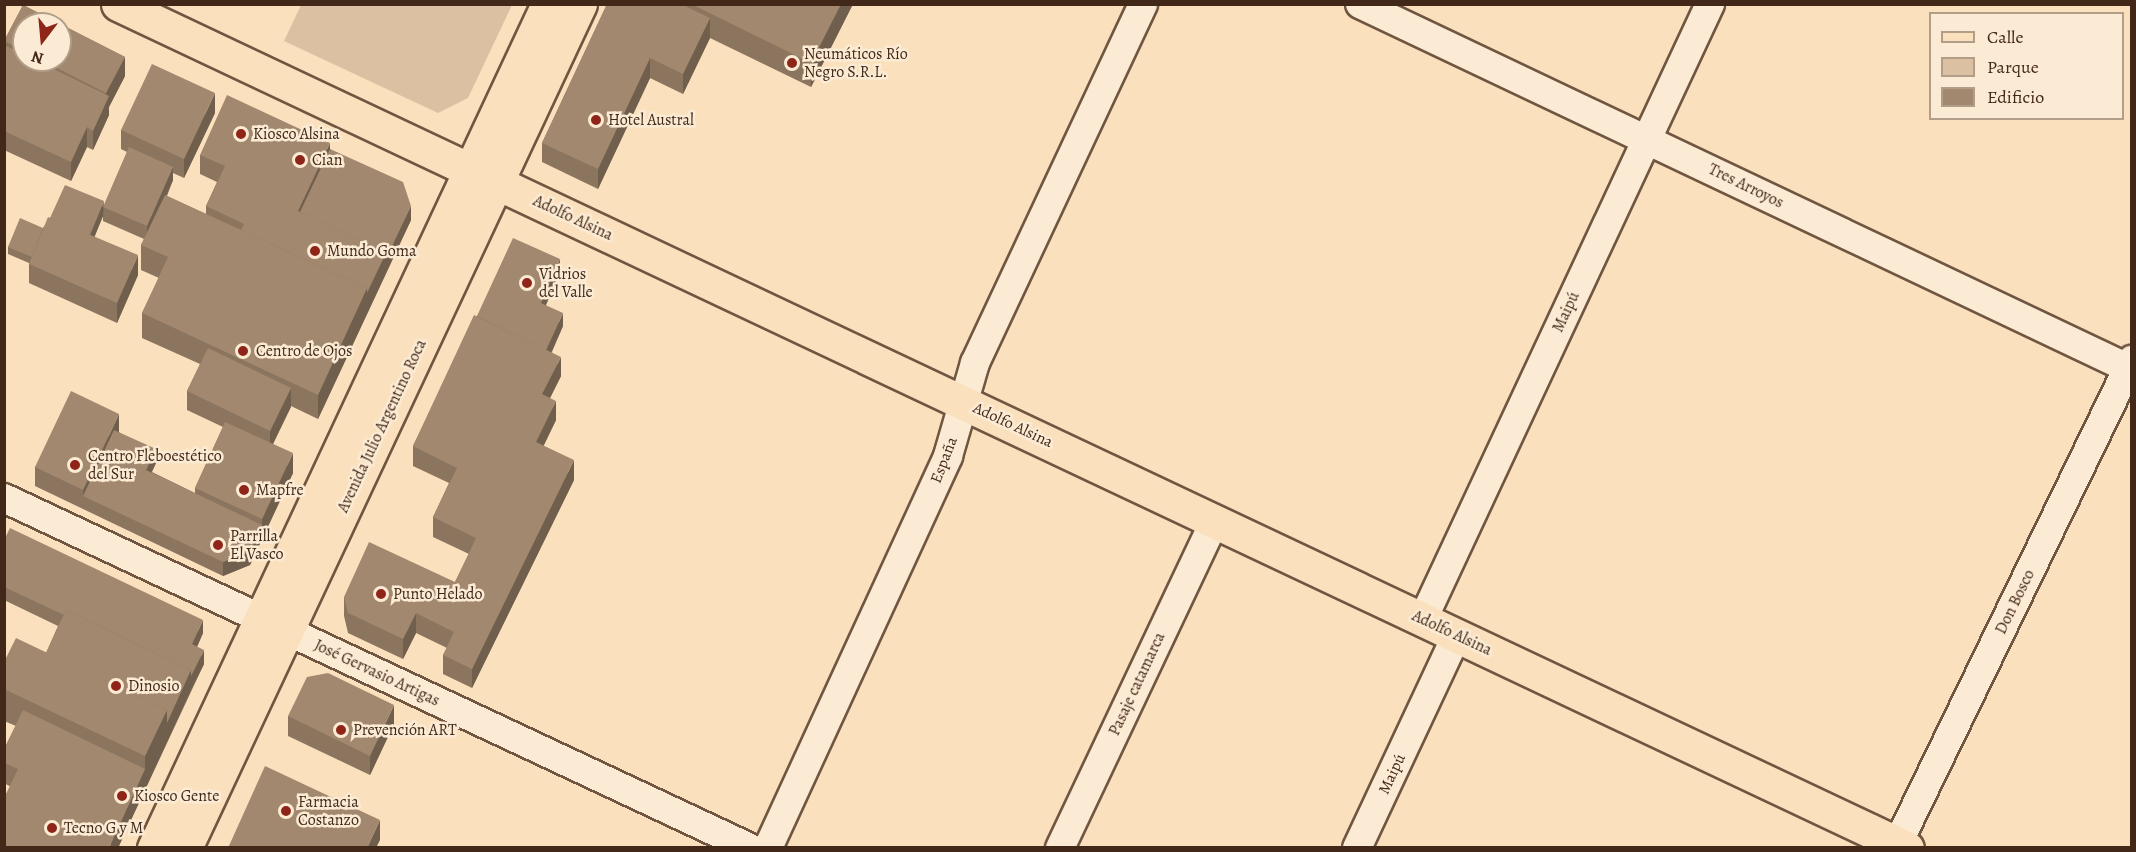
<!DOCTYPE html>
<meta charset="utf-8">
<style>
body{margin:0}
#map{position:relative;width:2136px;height:852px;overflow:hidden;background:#fae0bd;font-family:Alegreya,serif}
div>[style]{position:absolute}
.green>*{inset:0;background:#dbc1a1}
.roads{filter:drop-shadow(2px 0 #705641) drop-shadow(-2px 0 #705641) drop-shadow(0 2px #705641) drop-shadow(0 -2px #705641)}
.minor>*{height:28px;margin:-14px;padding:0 14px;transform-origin:14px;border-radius:14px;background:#fcebd4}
.major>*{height:33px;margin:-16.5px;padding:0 16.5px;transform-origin:16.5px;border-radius:16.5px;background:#fae0bd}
.wall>*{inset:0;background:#8b755f}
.shaded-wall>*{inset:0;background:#715f4d}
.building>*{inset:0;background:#a2886e}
.dots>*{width:16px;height:16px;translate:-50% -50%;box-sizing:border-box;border:3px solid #fcebd4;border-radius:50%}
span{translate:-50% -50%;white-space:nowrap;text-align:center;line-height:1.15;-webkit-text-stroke:5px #fcebd4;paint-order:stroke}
.poi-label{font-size:16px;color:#422818}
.left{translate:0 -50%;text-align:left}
.street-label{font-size:16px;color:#422818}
.frame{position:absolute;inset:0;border:6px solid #422818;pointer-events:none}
.legend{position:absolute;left:1929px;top:12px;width:195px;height:108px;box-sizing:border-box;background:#fcebd4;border:2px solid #b29d89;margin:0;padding:8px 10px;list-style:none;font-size:18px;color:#422818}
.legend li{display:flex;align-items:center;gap:12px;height:30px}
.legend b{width:30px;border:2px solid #b29d89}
.north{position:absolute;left:12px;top:12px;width:60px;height:60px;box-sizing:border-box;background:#fcebd4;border:2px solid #b29d89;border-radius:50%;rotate:196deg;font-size:16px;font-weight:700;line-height:24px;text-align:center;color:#422818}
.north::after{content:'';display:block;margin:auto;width:21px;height:27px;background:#8f2418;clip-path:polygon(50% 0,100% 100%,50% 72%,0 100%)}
</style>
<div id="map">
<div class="green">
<i style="clip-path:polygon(301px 5px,301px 4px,512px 5px,468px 98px,438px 113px,284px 41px)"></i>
</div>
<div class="roads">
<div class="minor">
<i style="left:1360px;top:4px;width:854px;rotate:25.37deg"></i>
<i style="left:4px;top:498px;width:824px;rotate:25.13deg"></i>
<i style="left:1423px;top:619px;width:679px;rotate:-64.98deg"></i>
<i style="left:1898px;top:843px;width:537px;rotate:-64.15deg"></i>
<i style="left:768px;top:848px;width:431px;rotate:-65.3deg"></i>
<i style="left:948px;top:456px;width:97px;rotate:-73.8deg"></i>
<i style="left:975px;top:363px;width:396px;rotate:-64.9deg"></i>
<i style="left:1060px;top:848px;width:363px;rotate:-64.7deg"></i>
<i style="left:1357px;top:848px;width:235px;rotate:-64.9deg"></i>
</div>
<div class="major">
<i style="left:118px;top:4px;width:1978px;rotate:25.26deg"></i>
<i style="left:154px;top:848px;width:931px;rotate:-64.98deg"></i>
<i style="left:185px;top:848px;width:932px;rotate:-64.92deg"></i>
</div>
</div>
<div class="wall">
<i style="clip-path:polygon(607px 4px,853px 4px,811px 87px,710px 38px,683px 94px,650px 78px,598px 189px,542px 162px,542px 143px)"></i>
<i style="clip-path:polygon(evenodd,23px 5px,125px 57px,125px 76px,109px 107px,109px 115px,93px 150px,87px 147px,71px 181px,4px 150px,4px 41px,23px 5px,24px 24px,60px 24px,60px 60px,24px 60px,24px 24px)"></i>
<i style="clip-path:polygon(215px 113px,184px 178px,173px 173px,173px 180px,167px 196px,206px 214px,206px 206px,217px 182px,200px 174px,200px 155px,330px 149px,411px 220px,318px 419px,291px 406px,273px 444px,293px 473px,250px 565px,223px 576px,35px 486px,35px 467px,119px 432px,156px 463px,152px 472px,195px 493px,195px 488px,223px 427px,187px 410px,187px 391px,200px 364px,142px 338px,142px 313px,159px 278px,141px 270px,141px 245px,144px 239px,103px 221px,103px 216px,94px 237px,138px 275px,117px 323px,29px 283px,29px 263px,8px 254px,8px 247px,43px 228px,50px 218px,104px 206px,127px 152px,121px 149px,121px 130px)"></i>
<i style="clip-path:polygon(560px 272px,546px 305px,563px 326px,552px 352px,561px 376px,550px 398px,556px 420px,543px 446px,574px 480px,472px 688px,443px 674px,443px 655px,447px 648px,416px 633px,403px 659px,348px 633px,344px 616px,344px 597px,455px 582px,469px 554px,433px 537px,433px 517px,449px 483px,413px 466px,413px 446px,477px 316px)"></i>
<i style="clip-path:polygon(4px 540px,203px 633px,197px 647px,204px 664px,118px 848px,4px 783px,4px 749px,16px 726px,4px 721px,4px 662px,46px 653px,58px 626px,4px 600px)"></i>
<i style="clip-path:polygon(288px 716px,394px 724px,370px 775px,288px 736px)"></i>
</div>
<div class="shaded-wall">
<i style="clip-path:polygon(841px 4px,853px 4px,811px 87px,811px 63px)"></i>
<i style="clip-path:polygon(710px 18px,710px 38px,683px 94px,683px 74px)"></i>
<i style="clip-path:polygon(125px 57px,125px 76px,109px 107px,109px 115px,93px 150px,93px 131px,106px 102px,106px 93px)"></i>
<i style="clip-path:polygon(650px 58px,650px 78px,598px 189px,598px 169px)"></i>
<i style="clip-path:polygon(215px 93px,215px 113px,184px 178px,184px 159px)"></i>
<i style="clip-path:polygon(87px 127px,87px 147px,71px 181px,71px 162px)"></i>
<i style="clip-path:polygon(330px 143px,330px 162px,303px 220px,298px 211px)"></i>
<i style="clip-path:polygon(173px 167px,173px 180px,147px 240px,147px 226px)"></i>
<i style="clip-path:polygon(104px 201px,103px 216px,88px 253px,88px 239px)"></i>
<i style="clip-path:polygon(411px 206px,411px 220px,318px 419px,318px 395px,367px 288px)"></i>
<i style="clip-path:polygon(138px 255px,138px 275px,117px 323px,117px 303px)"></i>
<i style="clip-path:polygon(560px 259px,560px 272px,541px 316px,541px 303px)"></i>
<i style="clip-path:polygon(563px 313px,563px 326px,544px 368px,544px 355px)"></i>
<i style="clip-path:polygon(561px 357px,561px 376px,542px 414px,542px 394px)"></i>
<i style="clip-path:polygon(291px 388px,291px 407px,270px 450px,270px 431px)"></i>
<i style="clip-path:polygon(556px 401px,556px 420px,536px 462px,536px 442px)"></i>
<i style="clip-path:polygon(119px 414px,119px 434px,83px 496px,83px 490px)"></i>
<i style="clip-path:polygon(156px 449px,156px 463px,146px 483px,146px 470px)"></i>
<i style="clip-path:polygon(293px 453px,293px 473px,250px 565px,223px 576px,223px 562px,262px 525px,262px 519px)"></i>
<i style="clip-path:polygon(574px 460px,574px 480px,472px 688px,472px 669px)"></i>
<i style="clip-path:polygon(416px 613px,416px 633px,403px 659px,403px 639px)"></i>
<i style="clip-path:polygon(203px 620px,203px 633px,192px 658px,192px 644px)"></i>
<i style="clip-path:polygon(204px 650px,204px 664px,191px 690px,191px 676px)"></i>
<i style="clip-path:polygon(191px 670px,191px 690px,118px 848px,109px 848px,145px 769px,145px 756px,167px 710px)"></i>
<i style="clip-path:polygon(394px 705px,394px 724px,370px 775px,370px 756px)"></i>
<i style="clip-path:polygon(380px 820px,380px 840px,376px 848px,367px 848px)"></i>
</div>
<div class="building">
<i style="clip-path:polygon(607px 4px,681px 4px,710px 18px,683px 74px,650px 58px,598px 169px,542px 143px)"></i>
<i style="clip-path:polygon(691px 4px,841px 4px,811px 63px)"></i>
<i style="clip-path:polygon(23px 5px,125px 57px,106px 93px,41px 60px,60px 60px,60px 24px,24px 24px,24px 51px,4px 41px)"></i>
<i style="clip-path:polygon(6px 46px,24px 54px,24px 60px,35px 60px,109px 96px,93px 131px,87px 127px,71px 162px,4px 131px,4px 49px)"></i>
<i style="clip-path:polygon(152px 64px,215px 93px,184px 159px,121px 130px)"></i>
<i style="clip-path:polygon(227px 95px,330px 143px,298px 211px,386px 253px,367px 293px,367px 288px,241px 230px,244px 224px,206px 206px,225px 166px,200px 155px)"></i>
<i style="clip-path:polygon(129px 147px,173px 167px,147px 226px,103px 207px)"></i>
<i style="clip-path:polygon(330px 149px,403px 182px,411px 206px,386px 259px,386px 253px,300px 212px)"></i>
<i style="clip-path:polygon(65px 185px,104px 201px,90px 235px,50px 218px)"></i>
<i style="clip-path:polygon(165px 195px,367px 288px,318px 395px,142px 313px,168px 257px,141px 245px)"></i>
<i style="clip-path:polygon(48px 217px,138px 255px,117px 303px,29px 264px)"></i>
<i style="clip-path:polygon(20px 218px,43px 228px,32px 257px,8px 247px)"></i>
<i style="clip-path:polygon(513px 238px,560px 259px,541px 303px,563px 313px,546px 350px,477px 316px)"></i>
<i style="clip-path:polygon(474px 315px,561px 357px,542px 394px,556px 401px,536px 442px,574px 460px,472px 669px,443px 655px,454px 632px,416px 613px,403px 639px,348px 613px,344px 597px,369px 542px,455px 582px,476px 538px,433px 517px,457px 468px,413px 446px)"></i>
<i style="clip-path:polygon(208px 348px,291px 388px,270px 431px,187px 391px)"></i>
<i style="clip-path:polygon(71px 391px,119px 414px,83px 490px,35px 467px)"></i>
<i style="clip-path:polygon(225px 422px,293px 453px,262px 519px,195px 488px)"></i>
<i style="clip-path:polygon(114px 430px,156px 449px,146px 470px,262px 525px,250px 552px,223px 562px,83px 496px)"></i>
<i style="clip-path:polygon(10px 528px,203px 620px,192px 644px,204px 650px,191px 676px,191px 670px,66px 610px,64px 615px,4px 587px,4px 540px)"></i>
<i style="clip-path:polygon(66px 610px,191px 670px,167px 723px,167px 710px,46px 653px)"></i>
<i style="clip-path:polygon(16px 638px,167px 710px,145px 756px,4px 689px,4px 662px)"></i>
<i style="clip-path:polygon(328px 673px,394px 705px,370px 756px,288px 716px,307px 677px)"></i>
<i style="clip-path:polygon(23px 710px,145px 769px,109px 848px,4px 848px,4px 798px,18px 769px,4px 763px,4px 749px)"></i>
<i style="clip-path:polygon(265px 766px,380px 820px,367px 848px,228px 848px)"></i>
</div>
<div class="dots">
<i style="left:792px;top:63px;background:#8f2418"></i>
<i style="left:596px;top:120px;background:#8f2418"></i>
<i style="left:241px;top:134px;background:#8f2418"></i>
<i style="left:300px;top:160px;background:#8f2418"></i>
<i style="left:315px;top:251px;background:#8f2418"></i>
<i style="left:527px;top:283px;background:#8f2418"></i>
<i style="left:243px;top:351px;background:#8f2418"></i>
<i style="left:75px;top:465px;background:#8f2418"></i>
<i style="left:244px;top:490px;background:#8f2418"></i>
<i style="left:218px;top:545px;background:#8f2418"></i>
<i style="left:381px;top:594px;background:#8f2418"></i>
<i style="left:116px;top:686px;background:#8f2418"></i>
<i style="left:341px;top:730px;background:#8f2418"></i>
<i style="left:122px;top:796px;background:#8f2418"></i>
<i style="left:286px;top:811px;background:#8f2418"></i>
<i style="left:52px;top:828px;background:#8f2418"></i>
</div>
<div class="poi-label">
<span class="left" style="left:804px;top:63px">Neumáticos Río<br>Negro S.R.L.</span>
<span class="left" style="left:608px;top:120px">Hotel Austral</span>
<span class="left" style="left:253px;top:134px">Kiosco Alsina</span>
<span class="left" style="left:312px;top:160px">Cian</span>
<span class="left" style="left:327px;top:251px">Mundo Goma</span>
<span class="left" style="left:539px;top:283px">Vidrios<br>del Valle</span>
<span class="left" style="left:256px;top:351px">Centro de Ojos</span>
<span class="left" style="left:88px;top:465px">Centro Fleboestético<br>del Sur</span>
<span class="left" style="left:256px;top:490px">Mapfre</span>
<span class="left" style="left:230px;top:545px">Parrilla<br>El Vasco</span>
<span class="left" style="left:393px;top:594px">Punto Helado</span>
<span class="left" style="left:128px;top:686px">Dinosio</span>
<span class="left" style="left:353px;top:730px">Prevención ART</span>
<span class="left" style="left:134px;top:796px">Kiosco Gente</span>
<span class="left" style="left:298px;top:811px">Farmacia<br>Costanzo</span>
<span class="left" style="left:64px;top:828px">Tecno G y M</span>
</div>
<div class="street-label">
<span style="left:1746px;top:186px;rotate:26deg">Tres Arroyos</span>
<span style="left:573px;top:218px;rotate:25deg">Adolfo Alsina</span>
<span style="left:1566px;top:312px;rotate:-65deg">Maipú</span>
<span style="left:1013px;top:425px;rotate:25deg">Adolfo Alsina</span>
<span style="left:382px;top:426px;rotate:-65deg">Avenida Julio Argentino Roca</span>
<span style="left:944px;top:460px;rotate:-69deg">España</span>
<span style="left:2015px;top:602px;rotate:-64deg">Don Bosco</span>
<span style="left:1452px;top:633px;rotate:25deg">Adolfo Alsina</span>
<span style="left:377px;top:673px;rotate:25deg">José Gervasio Artigas</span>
<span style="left:1137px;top:684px;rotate:-65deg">Pasaje catamarca</span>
<span style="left:1392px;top:774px;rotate:-65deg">Maipú</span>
</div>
<div class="frame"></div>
<ul class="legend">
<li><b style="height:8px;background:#fae0bd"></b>Calle</li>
<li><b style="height:16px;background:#dbc1a1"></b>Parque</li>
<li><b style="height:16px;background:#a2886e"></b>Edificio</li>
</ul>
<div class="north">N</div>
</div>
